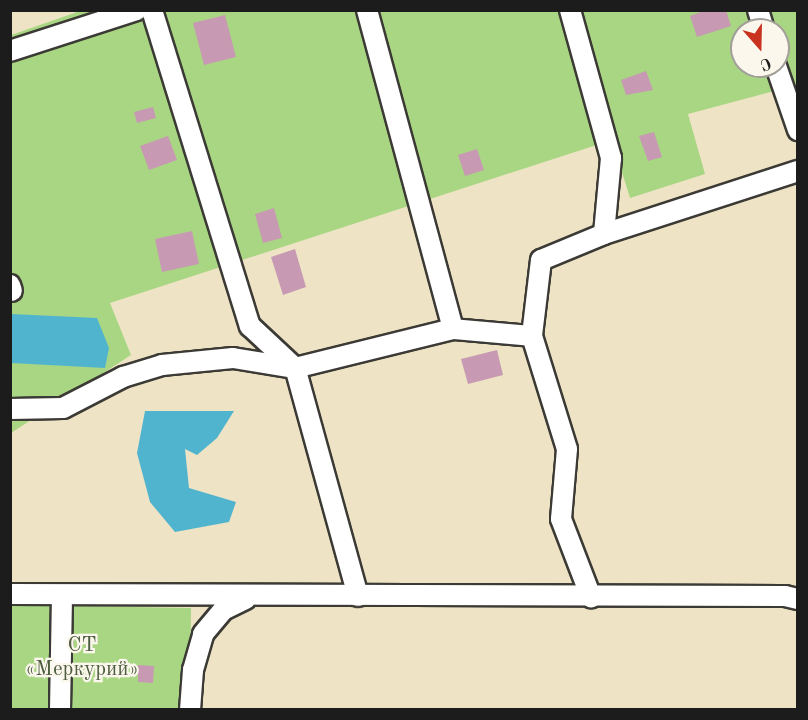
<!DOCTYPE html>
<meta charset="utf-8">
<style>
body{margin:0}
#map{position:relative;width:808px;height:720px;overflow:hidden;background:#eee4c5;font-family:"Old Standard TT",serif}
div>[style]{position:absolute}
.green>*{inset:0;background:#a9d683}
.water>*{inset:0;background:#51b4cf}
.building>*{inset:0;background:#c799b2}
.roads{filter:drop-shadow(2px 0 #3c3a35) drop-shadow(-2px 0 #3c3a35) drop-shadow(0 2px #3c3a35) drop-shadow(0 -2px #3c3a35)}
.minor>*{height:20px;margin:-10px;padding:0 10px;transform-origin:10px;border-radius:10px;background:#fff}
span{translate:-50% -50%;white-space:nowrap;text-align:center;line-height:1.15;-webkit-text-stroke:4.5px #fbf7ec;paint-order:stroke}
.park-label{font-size:21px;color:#4d5d40}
.frame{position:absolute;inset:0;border:12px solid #1c1c1c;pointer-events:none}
.north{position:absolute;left:730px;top:18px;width:60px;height:60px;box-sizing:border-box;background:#fbf7ec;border:2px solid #a29f99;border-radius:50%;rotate:160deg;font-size:16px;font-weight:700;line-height:24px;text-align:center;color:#1c1c1c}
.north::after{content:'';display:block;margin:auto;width:21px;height:27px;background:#c8321e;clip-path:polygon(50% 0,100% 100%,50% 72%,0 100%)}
</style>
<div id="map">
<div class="green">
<i style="clip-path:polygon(evenodd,83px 10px,797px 11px,797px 85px,688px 114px,705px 174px,630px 198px,612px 140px,110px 303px,131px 355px,11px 433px,11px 35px,83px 10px,742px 30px,778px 30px,778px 66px,742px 66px,742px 30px)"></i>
<i style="clip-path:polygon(11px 605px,191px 608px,190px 709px,11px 710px)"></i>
</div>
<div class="water">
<i style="clip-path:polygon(11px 314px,97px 318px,109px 348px,105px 368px,11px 363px)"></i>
<i style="clip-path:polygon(145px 411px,234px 411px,217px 438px,197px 455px,185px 449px,189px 488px,236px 502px,229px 522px,175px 532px,150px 502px,137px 453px)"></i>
</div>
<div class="building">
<i style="clip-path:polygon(706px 10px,726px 10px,731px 26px,697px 37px,690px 16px)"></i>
<i style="clip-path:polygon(225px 15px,236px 57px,204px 65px,193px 23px)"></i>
<i style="clip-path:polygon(646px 71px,653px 90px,626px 95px,621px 80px)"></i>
<i style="clip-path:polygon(153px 107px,156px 118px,137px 123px,134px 112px)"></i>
<i style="clip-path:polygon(654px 132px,662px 157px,648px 161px,639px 136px)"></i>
<i style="clip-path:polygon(168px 136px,177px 160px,149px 170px,140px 146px)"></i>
<i style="clip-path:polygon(477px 149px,484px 170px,465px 176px,458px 155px)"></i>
<i style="clip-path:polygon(274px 208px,282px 238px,263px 243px,255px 214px)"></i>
<i style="clip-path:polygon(192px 231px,199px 264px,162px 272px,155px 239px)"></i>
<i style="clip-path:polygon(295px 249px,306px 287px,283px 295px,271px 257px)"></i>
<i style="clip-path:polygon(497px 350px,503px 375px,468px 384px,461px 359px)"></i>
<i style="clip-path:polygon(138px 665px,154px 666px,153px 683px,138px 682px)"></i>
</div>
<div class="roads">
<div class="minor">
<i style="left:152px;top:10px;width:331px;rotate:72.8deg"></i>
<i style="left:250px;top:326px;width:62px;rotate:43deg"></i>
<i style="left:367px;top:10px;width:330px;rotate:74.9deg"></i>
<i style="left:453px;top:329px;width:79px;rotate:5.1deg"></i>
<i style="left:570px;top:10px;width:154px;rotate:74.5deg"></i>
<i style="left:611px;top:158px;width:76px;rotate:95.3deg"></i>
<i style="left:604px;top:234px;width:68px;rotate:157.6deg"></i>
<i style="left:541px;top:260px;width:77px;rotate:96.8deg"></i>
<i style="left:532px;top:336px;width:118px;rotate:72.8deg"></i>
<i style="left:567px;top:449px;width:70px;rotate:94.9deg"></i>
<i style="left:561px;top:519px;width:84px;rotate:69deg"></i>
<i style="left:758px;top:10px;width:21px;rotate:73deg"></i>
<i style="left:10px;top:51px;width:133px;rotate:-17.9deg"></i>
<i style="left:776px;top:66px;width:68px;rotate:71deg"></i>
<i style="left:604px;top:234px;width:204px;rotate:-18deg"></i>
<i style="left:10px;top:285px;width:6px;rotate:72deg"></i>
<i style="left:10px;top:409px;width:53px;rotate:-1.1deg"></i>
<i style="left:63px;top:408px;width:68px;rotate:-27.3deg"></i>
<i style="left:123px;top:377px;width:41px;rotate:-17.1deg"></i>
<i style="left:162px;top:365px;width:71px;rotate:-5.6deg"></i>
<i style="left:233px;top:358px;width:63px;rotate:9.2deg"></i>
<i style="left:10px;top:594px;width:775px;rotate:0.15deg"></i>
<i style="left:785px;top:596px;width:13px;rotate:13deg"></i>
<i style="left:358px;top:596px;width:237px;rotate:-105.4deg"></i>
<i style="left:295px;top:368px;width:163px;rotate:-13.9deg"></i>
<i style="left:60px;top:710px;width:115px;rotate:-89deg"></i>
<i style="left:190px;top:710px;width:40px;rotate:-85.7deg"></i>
<i style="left:193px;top:670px;width:37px;rotate:-74deg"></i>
<i style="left:203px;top:634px;width:31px;rotate:-50deg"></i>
<i style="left:223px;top:610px;width:25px;rotate:-26deg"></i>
</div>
</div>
<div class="park-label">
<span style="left:82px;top:658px">СТ<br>«Меркурий»</span>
</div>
<div class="frame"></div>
<div class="north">С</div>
</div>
